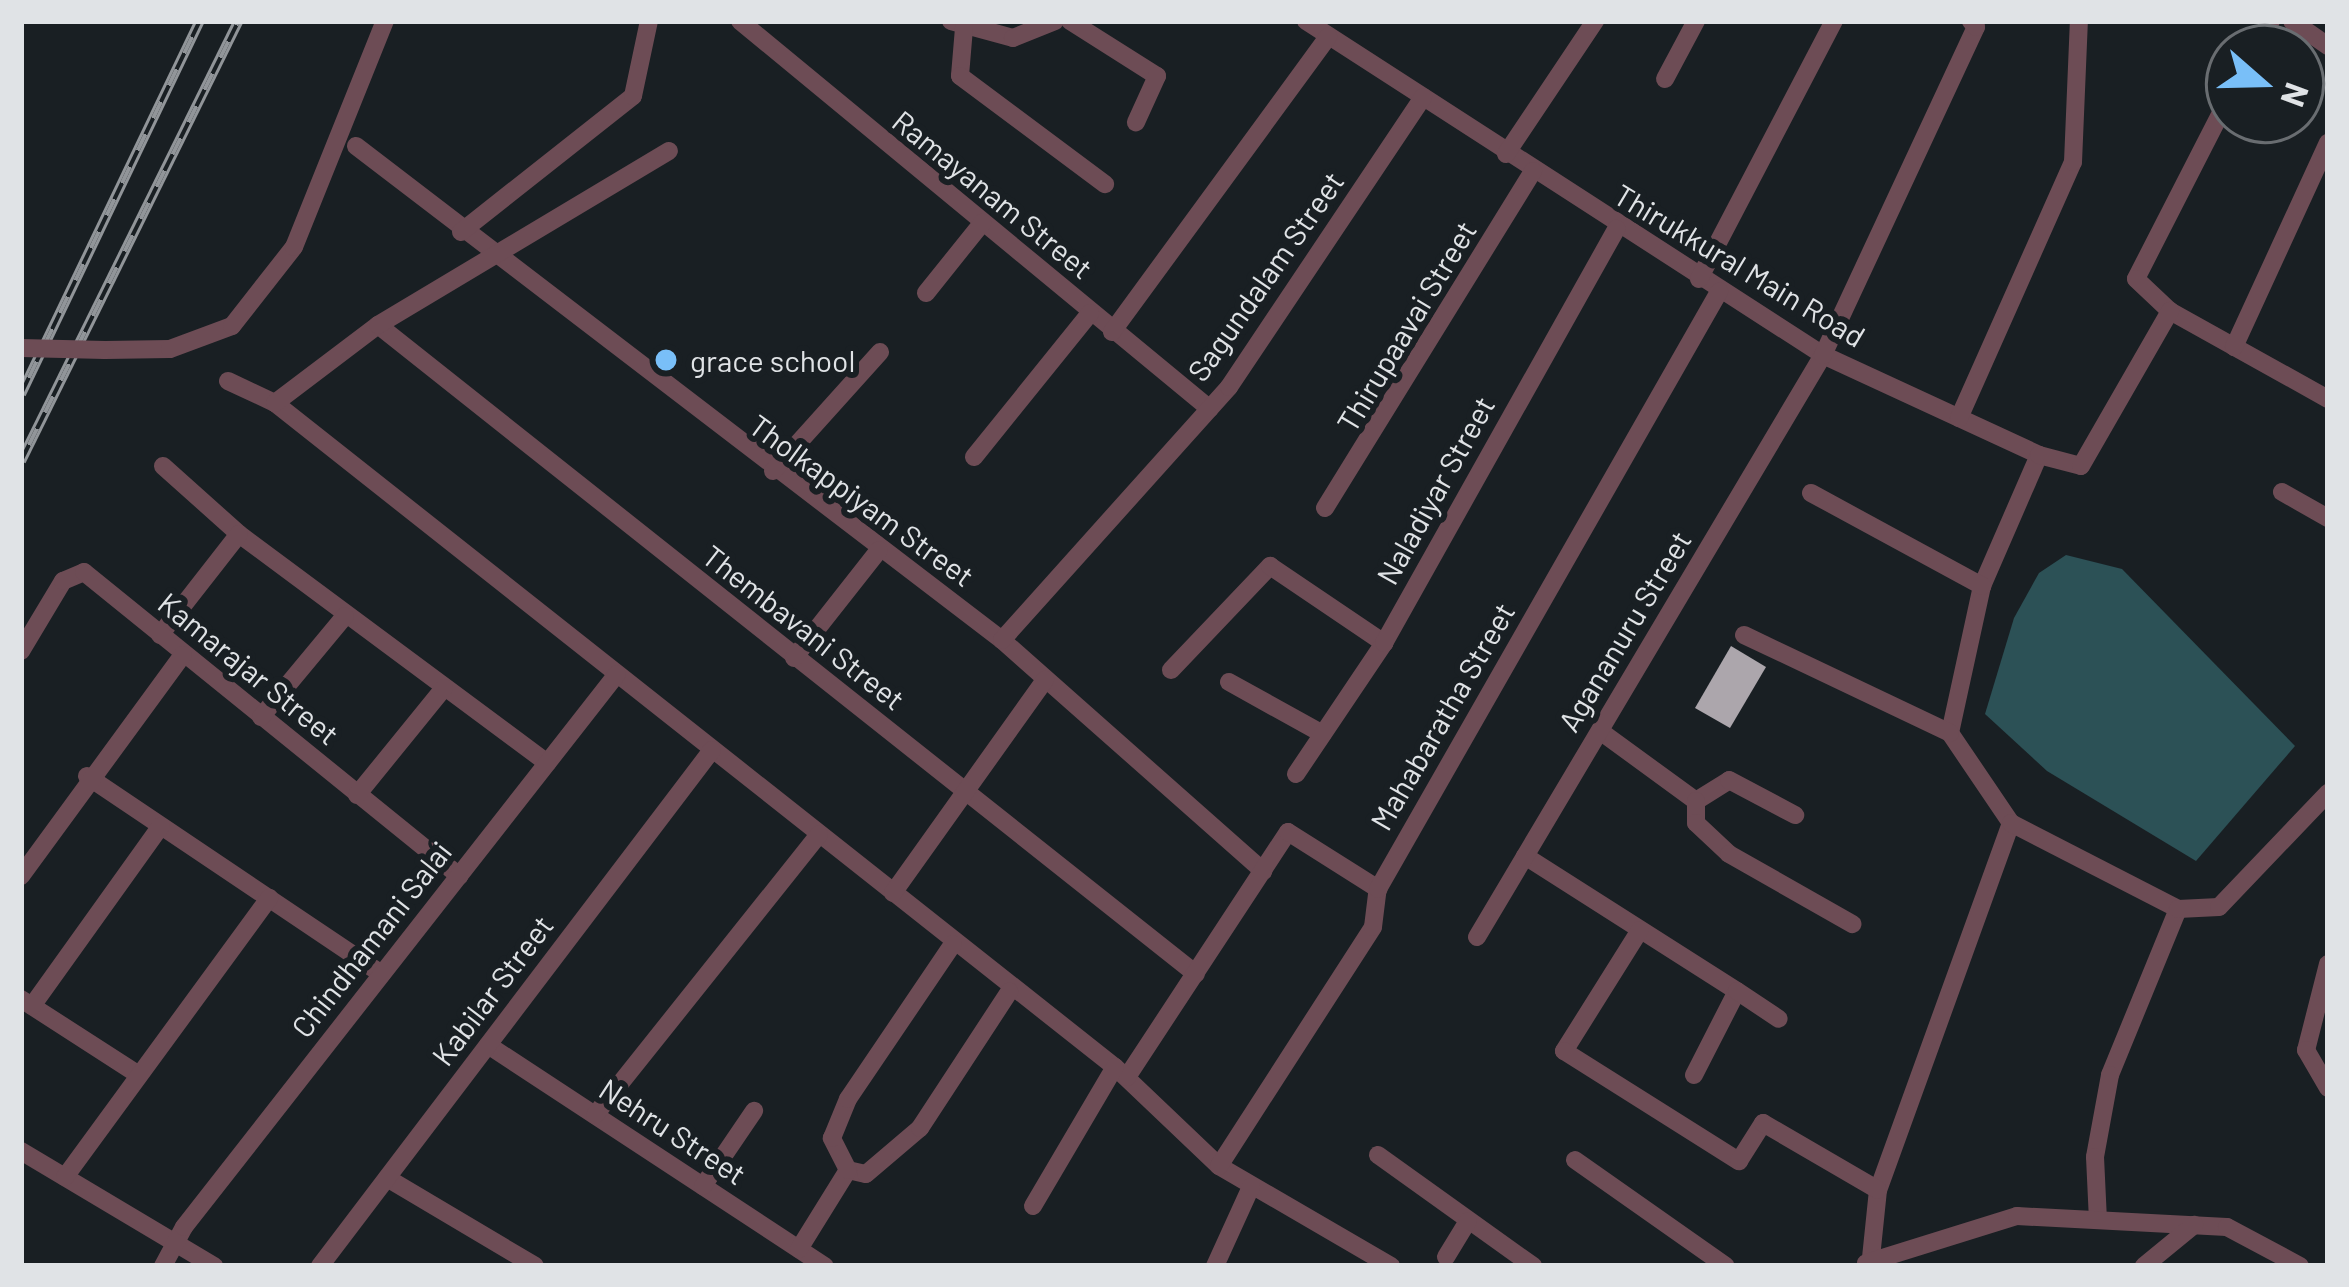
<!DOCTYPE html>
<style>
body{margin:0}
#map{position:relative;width:2349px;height:1287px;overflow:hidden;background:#191f23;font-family:Barlow,sans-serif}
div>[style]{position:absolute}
.water>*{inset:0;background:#2c5156}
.building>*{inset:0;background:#aca6ac}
.minor>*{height:18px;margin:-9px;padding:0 9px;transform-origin:9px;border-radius:9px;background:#6d4c55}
.rail>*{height:10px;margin-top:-5px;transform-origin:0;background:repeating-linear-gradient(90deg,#191f23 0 18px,#919599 0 36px);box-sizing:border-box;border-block:3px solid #919599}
.minor-bridge>*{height:18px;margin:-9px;padding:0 9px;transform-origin:9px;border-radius:9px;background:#6d4c55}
.dots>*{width:33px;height:33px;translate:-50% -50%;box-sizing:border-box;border:6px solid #191f23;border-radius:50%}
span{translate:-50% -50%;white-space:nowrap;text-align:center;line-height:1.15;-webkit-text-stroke:12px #191f23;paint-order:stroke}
.street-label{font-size:30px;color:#e0e3e6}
.poi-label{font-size:30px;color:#e0e3e6}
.left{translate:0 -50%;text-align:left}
.frame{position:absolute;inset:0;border:24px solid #e0e3e6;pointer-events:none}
.north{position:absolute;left:2205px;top:24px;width:120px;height:120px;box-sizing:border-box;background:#191f23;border:3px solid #696d71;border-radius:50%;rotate:110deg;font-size:33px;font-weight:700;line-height:48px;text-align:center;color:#e0e3e6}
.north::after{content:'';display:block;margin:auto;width:42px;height:54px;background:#79bff8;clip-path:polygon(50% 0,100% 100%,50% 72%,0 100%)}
</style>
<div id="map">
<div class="water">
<i style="clip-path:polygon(2066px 555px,2122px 569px,2295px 746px,2196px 861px,2047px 771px,1985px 714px,2014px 618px,2039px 573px)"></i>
</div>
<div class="building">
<i style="clip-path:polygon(1731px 646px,1766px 667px,1730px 728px,1695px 708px)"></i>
</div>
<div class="minor">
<i style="left:740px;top:21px;width:609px;rotate:39.54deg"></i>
<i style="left:951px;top:21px;width:64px;rotate:15.3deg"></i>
<i style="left:1013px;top:38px;width:45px;rotate:-22deg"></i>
<i style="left:1070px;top:21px;width:103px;rotate:32.3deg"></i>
<i style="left:1157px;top:76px;width:51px;rotate:114.5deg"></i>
<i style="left:1306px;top:21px;width:616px;rotate:32.86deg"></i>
<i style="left:1823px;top:355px;width:238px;rotate:24.8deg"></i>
<i style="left:2039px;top:455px;width:143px;rotate:113.5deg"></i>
<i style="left:1982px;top:586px;width:150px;rotate:102.3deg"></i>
<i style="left:1950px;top:733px;width:109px;rotate:55.9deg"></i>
<i style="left:2011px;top:823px;width:390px;rotate:109.9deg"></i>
<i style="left:1878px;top:1190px;width:68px;rotate:95.9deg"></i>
<i style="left:2292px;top:21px;width:44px;rotate:34.8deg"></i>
<i style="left:964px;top:28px;width:48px;rotate:94.8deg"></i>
<i style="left:960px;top:76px;width:181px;rotate:36.7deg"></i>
<i style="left:2256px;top:48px;width:31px;rotate:-61deg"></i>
<i style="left:1665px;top:79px;width:66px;rotate:-61.9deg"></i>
<i style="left:2229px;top:97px;width:204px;rotate:117.1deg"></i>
<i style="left:2136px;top:279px;width:47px;rotate:43.3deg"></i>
<i style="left:2170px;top:311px;width:181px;rotate:29.1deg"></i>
<i style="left:356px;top:146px;width:813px;rotate:37.41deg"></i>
<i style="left:1002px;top:640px;width:349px;rotate:41.5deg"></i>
<i style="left:1506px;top:154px;width:160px;rotate:-56.2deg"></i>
<i style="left:461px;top:232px;width:219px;rotate:-38.3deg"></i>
<i style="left:633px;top:96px;width:77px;rotate:-78deg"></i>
<i style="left:1699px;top:279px;width:291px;rotate:-62.4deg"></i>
<i style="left:926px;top:293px;width:90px;rotate:-51.3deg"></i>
<i style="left:378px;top:325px;width:1044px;rotate:38.43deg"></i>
<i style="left:1112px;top:332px;width:366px;rotate:-53.8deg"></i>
<i style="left:2234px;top:347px;width:225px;rotate:-65.3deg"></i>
<i style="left:105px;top:350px;width:65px;rotate:-0.9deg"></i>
<i style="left:170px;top:349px;width:66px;rotate:-20.4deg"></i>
<i style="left:232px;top:326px;width:100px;rotate:-51.9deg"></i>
<i style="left:294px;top:247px;width:244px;rotate:-68.1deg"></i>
<i style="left:228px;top:381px;width:52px;rotate:25.1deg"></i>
<i style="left:275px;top:403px;width:1071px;rotate:38.33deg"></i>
<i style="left:1115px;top:1067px;width:144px;rotate:43.6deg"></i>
<i style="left:1219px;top:1166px;width:199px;rotate:30.2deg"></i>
<i style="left:275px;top:403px;width:129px;rotate:-37.1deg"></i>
<i style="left:378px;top:325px;width:339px;rotate:-30.9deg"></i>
<i style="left:1959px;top:418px;width:280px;rotate:-66deg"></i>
<i style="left:2073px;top:162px;width:141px;rotate:-87.6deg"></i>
<i style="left:2039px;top:455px;width:43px;rotate:14.7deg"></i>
<i style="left:2081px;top:466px;width:179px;rotate:-60.1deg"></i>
<i style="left:974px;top:457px;width:185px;rotate:-51.1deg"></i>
<i style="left:163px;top:466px;width:102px;rotate:41.8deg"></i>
<i style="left:239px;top:534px;width:384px;rotate:36.6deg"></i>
<i style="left:773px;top:471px;width:160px;rotate:-48deg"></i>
<i style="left:2282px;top:492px;width:53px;rotate:29.5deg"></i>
<i style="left:1811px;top:493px;width:195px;rotate:28.5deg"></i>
<i style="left:1325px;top:508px;width:396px;rotate:-58.3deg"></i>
<i style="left:160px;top:635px;width:128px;rotate:-52deg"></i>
<i style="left:1744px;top:635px;width:228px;rotate:25.4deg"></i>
<i style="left:1002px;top:640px;width:340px;rotate:-48.1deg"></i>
<i style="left:1229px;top:387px;width:349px;rotate:-56.2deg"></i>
<i style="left:21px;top:651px;width:82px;rotate:-59deg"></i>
<i style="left:63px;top:581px;width:23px;rotate:-23deg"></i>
<i style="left:84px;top:572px;width:483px;rotate:39deg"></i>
<i style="left:794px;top:658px;width:137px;rotate:-51.8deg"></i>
<i style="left:1171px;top:670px;width:144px;rotate:-46.4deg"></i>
<i style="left:1270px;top:566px;width:138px;rotate:34deg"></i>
<i style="left:1229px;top:682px;width:107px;rotate:29deg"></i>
<i style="left:261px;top:717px;width:131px;rotate:-50.3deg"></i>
<i style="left:1600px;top:731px;width:119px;rotate:36.1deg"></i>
<i style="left:1696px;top:801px;width:39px;rotate:-32deg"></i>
<i style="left:1729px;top:780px;width:75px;rotate:27.9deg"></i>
<i style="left:1296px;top:774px;width:158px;rotate:-56.1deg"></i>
<i style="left:1384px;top:643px;width:475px;rotate:-60.7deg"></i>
<i style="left:87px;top:776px;width:355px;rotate:33.9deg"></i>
<i style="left:357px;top:795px;width:138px;rotate:-50.9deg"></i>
<i style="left:1696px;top:801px;width:22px;rotate:90deg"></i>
<i style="left:1696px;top:823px;width:45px;rotate:43.2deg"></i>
<i style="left:1729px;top:854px;width:142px;rotate:29.6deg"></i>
<i style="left:2011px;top:823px;width:188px;rotate:27.2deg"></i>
<i style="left:2178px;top:909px;width:179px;rotate:112.3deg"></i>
<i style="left:2110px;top:1075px;width:83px;rotate:100.4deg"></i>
<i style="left:2095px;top:1157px;width:63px;rotate:87.3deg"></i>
<i style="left:1525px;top:856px;width:251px;rotate:32.5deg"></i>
<i style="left:21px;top:876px;width:274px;rotate:-53.8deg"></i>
<i style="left:893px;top:893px;width:262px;rotate:-54.5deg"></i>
<i style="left:2178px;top:909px;width:41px;rotate:-2.8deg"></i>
<i style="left:2219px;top:907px;width:158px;rotate:-46.3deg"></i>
<i style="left:1640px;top:930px;width:143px;rotate:122.1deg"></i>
<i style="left:1564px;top:1051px;width:207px;rotate:32.2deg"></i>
<i style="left:1739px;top:1161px;width:45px;rotate:-57.7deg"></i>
<i style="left:1763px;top:1123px;width:133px;rotate:30.2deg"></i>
<i style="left:1477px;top:937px;width:677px;rotate:-59.27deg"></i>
<i style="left:1823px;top:355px;width:362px;rotate:-65deg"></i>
<i style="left:1976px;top:27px;width:8px;rotate:-130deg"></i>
<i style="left:2328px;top:964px;width:89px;rotate:104.3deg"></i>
<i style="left:2306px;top:1050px;width:44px;rotate:59.9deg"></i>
<i style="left:21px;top:999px;width:140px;rotate:32.8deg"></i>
<i style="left:32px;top:1006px;width:221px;rotate:-54.4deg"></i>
<i style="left:488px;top:1045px;width:403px;rotate:33.3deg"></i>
<i style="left:1694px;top:1075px;width:94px;rotate:-62.9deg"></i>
<i style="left:1737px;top:991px;width:50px;rotate:33.7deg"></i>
<i style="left:1127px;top:1077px;width:293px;rotate:-56.7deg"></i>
<i style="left:1288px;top:832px;width:107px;rotate:32.3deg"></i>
<i style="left:595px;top:1115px;width:359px;rotate:-51.4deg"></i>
<i style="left:21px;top:1151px;width:225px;rotate:30.8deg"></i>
<i style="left:1378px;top:1155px;width:191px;rotate:35.6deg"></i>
<i style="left:1575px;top:1160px;width:184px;rotate:35.1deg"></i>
<i style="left:1219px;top:1166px;width:284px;rotate:-57.2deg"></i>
<i style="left:1373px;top:927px;width:38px;rotate:-83deg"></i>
<i style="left:1378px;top:889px;width:688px;rotate:-60.27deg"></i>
<i style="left:848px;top:1170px;width:18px;rotate:13deg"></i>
<i style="left:866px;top:1174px;width:71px;rotate:-40.4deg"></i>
<i style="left:920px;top:1128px;width:163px;rotate:-56.8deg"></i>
<i style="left:65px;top:1177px;width:346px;rotate:-53.8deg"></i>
<i style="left:387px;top:1178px;width:172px;rotate:30.7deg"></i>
<i style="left:703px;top:1186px;width:91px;rotate:-55.8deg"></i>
<i style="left:1033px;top:1206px;width:161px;rotate:-59.5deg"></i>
<i style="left:799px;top:1249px;width:93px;rotate:-58.2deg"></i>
<i style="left:848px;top:1170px;width:36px;rotate:-117deg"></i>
<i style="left:832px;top:1138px;width:42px;rotate:-67.7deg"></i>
<i style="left:848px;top:1099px;width:187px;rotate:-55.9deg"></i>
<i style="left:1446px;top:1257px;width:42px;rotate:-58.6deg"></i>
<i style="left:1866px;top:1263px;width:158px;rotate:-17.3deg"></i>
<i style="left:2017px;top:1216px;width:210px;rotate:3deg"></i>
<i style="left:2227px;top:1227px;width:83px;rotate:28.1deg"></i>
<i style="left:163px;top:1266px;width:44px;rotate:-61.7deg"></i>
<i style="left:184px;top:1227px;width:702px;rotate:-51.94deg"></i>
<i style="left:320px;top:1266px;width:648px;rotate:-52.78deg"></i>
<i style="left:1215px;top:1266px;width:87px;rotate:-65.5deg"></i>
<i style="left:2144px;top:1266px;width:65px;rotate:-39.4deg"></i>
</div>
<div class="rail">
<i style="left:21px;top:394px;width:414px;rotate:-64.4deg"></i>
<i style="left:21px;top:461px;width:491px;rotate:-63.7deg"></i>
</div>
<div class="minor-bridge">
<i style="left:21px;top:348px;width:84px;rotate:1.4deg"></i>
</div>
<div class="dots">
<i style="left:666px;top:360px;background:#79bff8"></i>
</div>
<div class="street-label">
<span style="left:993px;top:194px;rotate:39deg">Ramayanam Street</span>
<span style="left:1740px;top:265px;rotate:31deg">Thirukkural Main Road</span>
<span style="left:1265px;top:276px;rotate:-55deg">Sagundalam Street</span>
<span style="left:1406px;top:326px;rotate:-59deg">Thirupaavai Street</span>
<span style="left:1435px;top:490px;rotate:-61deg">Naladiyar Street</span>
<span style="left:862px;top:500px;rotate:36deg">Tholkappiyam Street</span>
<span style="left:804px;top:627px;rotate:38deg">Thembavani Street</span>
<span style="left:1624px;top:631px;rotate:-59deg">Agananuru Street</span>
<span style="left:249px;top:668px;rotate:39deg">Kamarajar Street</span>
<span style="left:1442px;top:716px;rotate:-60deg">Mahabaratha Street</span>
<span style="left:371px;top:939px;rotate:-52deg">Chindhamani Salai</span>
<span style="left:492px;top:990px;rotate:-53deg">Kabilar Street</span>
<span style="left:673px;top:1131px;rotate:33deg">Nehru Street</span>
</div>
<div class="poi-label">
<span class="left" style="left:690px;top:360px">grace school</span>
</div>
<div class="frame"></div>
<div class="north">N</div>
</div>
